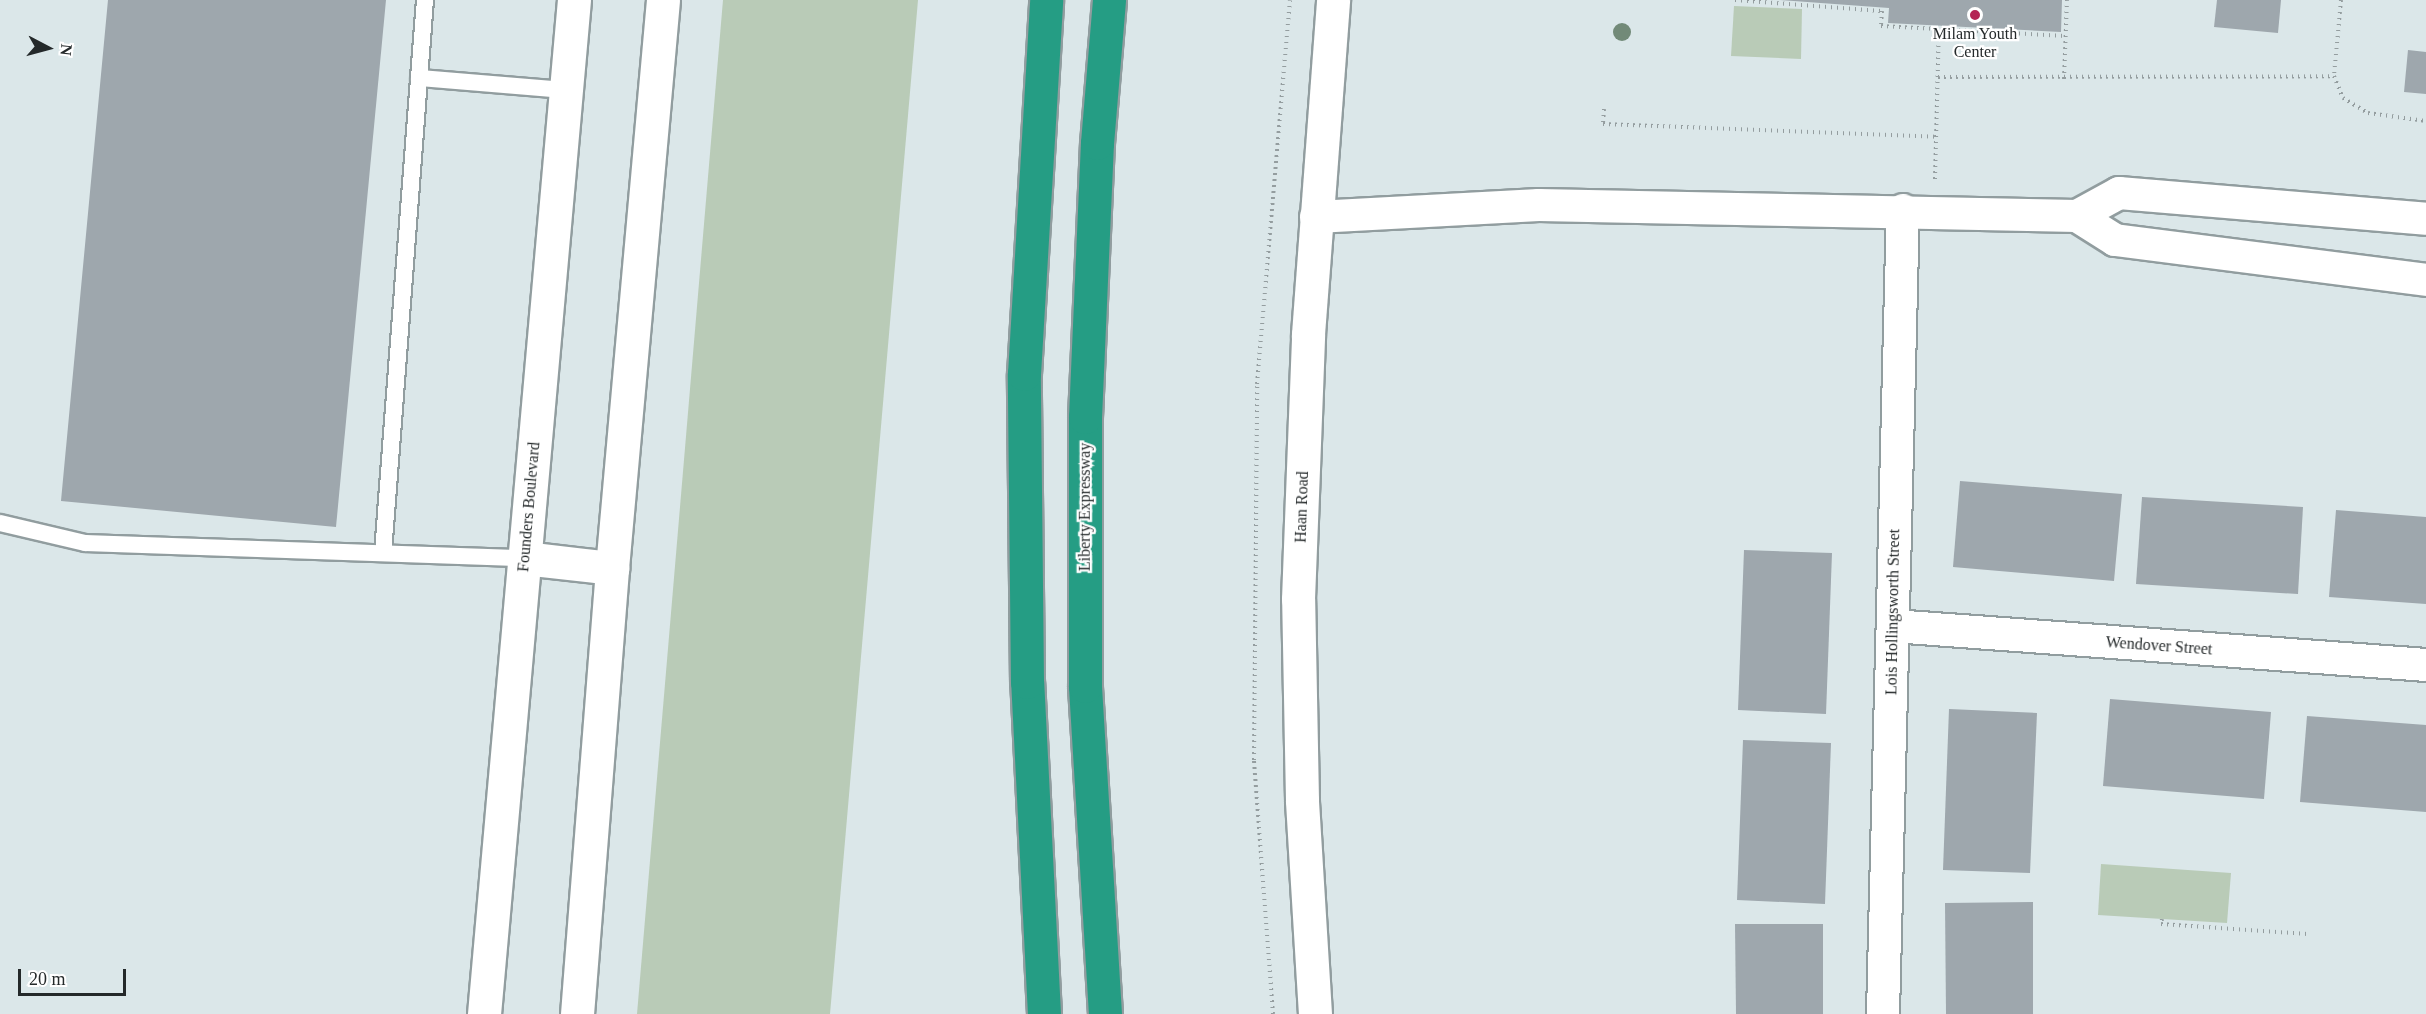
<!DOCTYPE html>
<style>
body{margin:0}
#map{position:relative;width:2426px;height:1014px;overflow:hidden;background:#dbe7e9;font-family:"Times New Roman",serif}
div>[style]{position:absolute}
.green>*{inset:0;background:#b9cbb7}
.building>*{inset:0;background:#9ea7ad}
.path>*{height:4px;margin-top:-2px;transform-origin:0;background:repeating-linear-gradient(90deg,#949d9f 0 1.5px,transparent 0 6px)}
.roads{filter:drop-shadow(2px 0 #919d9f) drop-shadow(-2px 0 #919d9f) drop-shadow(0 2px #919d9f) drop-shadow(0 -2px #919d9f)}
.service>*{height:16px;margin:-8px;padding:0 8px;transform-origin:8px;border-radius:8px;background:#fff}
.minor>*{height:32px;margin:-16px;padding:0 16px;transform-origin:16px;border-radius:16px;background:#fff}
.tertiary>*{height:33px;margin:-16.5px;padding:0 16.5px;transform-origin:16.5px;border-radius:16.5px;background:#fff}
.motorway>*{height:33px;margin:-16.5px;padding:0 16.5px;transform-origin:16.5px;border-radius:16.5px;background:#259d84}
.trees>*{width:18px;height:18px;margin:-9px;border-radius:50%;background:#728a78}
.dots>*{width:16px;height:16px;translate:-50% -50%;box-sizing:border-box;border:3px solid #fff;border-radius:50%}
span{translate:-50% -50%;white-space:nowrap;text-align:center;line-height:1.15;-webkit-text-stroke:4.5px #fff;paint-order:stroke}
.poi-label{font-size:16px;color:#24292a}
.street-label{font-size:16px;color:#24292a}
.north{position:absolute;left:18px;top:18px;width:60px;height:60px;-webkit-text-stroke:4px #fff;paint-order:stroke;rotate:96deg;font-size:16px;font-weight:700;line-height:24px;text-align:center;color:#24292a}
.north::after{content:'';display:block;margin:auto;width:21px;height:27px;background:#24292a;clip-path:polygon(50% 0,100% 100%,50% 72%,0 100%)}
.scale{position:absolute;left:18px;top:969px;width:108px;height:27px;box-sizing:border-box;border:3px solid #24292a;border-top:0;padding-left:8px;font-size:18px;line-height:21px;white-space:nowrap;color:#24292a;-webkit-text-stroke:4px #fff;paint-order:stroke}
</style>
<div id="map">
<div class="green">
<i style="clip-path:polygon(723px 0,918px 0,830px 1014px,637px 1014px)"></i>
<i style="clip-path:polygon(1734px 6px,1802px 9px,1801px 59px,1731px 56px)"></i>
<i style="clip-path:polygon(2101px 864px,2231px 873px,2227px 923px,2098px 915px)"></i>
</div>
<div class="building">
<i style="clip-path:polygon(108px 0,386px 0,336px 527px,61px 501px)"></i>
<i style="clip-path:polygon(1780px 0,2062px 0,2061px 32px,1888px 23px,1889px 8px)"></i>
<i style="clip-path:polygon(2217px 0,2281px 0,2278px 33px,2214px 27px)"></i>
<i style="clip-path:polygon(2408px 50px,2426px 52px,2426px 94px,2404px 92px)"></i>
<i style="clip-path:polygon(1960px 481px,2122px 494px,2114px 581px,1953px 567px)"></i>
<i style="clip-path:polygon(2142px 497px,2303px 507px,2298px 594px,2136px 584px)"></i>
<i style="clip-path:polygon(2336px 510px,2426px 517px,2426px 604px,2329px 597px)"></i>
<i style="clip-path:polygon(1744px 550px,1832px 553px,1826px 714px,1738px 710px)"></i>
<i style="clip-path:polygon(2110px 699px,2271px 712px,2264px 799px,2103px 786px)"></i>
<i style="clip-path:polygon(1949px 709px,2037px 713px,2030px 873px,1943px 870px)"></i>
<i style="clip-path:polygon(2307px 716px,2426px 725px,2426px 812px,2300px 802px)"></i>
<i style="clip-path:polygon(1743px 740px,1831px 743px,1825px 904px,1737px 900px)"></i>
<i style="clip-path:polygon(2033px 902px,2033px 1014px,1946px 1014px,1945px 903px)"></i>
<i style="clip-path:polygon(1735px 924px,1823px 924px,1823px 1014px,1736px 1014px)"></i>
</div>
<div class="path">
<i style="left:1735px;top:0;width:147px;rotate:4.3deg"></i>
<i style="left:1882px;top:11px;width:15px;rotate:94deg"></i>
<i style="left:1881px;top:26px;width:185px;rotate:3.1deg"></i>
<i style="left:2341px;top:0;width:76px;rotate:95.3deg"></i>
<i style="left:2334px;top:76px;width:24px;rotate:68deg"></i>
<i style="left:2343px;top:98px;width:29px;rotate:31deg"></i>
<i style="left:2368px;top:113px;width:59px;rotate:7.9deg"></i>
<i style="left:1938px;top:77px;width:396px;rotate:-0.1deg"></i>
<i style="left:2064px;top:79px;width:79px;rotate:-87.8deg"></i>
<i style="left:1604px;top:109px;width:15px;rotate:94deg"></i>
<i style="left:1603px;top:124px;width:334px;rotate:2.2deg"></i>
<i style="left:1935px;top:179px;width:150px;rotate:-88.5deg"></i>
<i style="left:2162px;top:919px;width:5px;rotate:101deg"></i>
<i style="left:2161px;top:924px;width:147px;rotate:3.9deg"></i>
<i style="left:1273px;top:1014px;width:255px;rotate:-94.3deg"></i>
<i style="left:1254px;top:760px;width:376px;rotate:-89.5deg"></i>
<i style="left:1257px;top:384px;width:385px;rotate:-85.1deg"></i>
</div>
<div class="roads">
<div class="service">
<i style="left:419px;top:78px;width:147px;rotate:4.7deg"></i>
<i style="left:0;top:523px;width:87px;rotate:13.2deg"></i>
<i style="left:85px;top:543px;width:439px;rotate:2deg"></i>
<i style="left:383px;top:553px;width:555px;rotate:-85.66deg"></i>
</div>
<div class="minor">
<i style="left:2077px;top:216px;width:45px;rotate:32.3deg"></i>
<i style="left:2115px;top:240px;width:314px;rotate:7.3deg"></i>
<i style="left:1316px;top:217px;width:223px;rotate:-3.1deg"></i>
<i style="left:1539px;top:205px;width:538px;rotate:1.17deg"></i>
<i style="left:2077px;top:216px;width:48px;rotate:-28.7deg"></i>
<i style="left:2119px;top:193px;width:308px;rotate:4.8deg"></i>
<i style="left:1893px;top:626px;width:534px;rotate:4.18deg"></i>
<i style="left:1883px;top:1014px;width:804px;rotate:-88.58deg"></i>
</div>
<div class="tertiary">
<i style="left:524px;top:558px;width:89px;rotate:6.5deg"></i>
<i style="left:484px;top:1014px;width:1018px;rotate:-84.93deg"></i>
<i style="left:577px;top:1014px;width:447px;rotate:-85.5deg"></i>
<i style="left:612px;top:568px;width:570px;rotate:-84.87deg"></i>
<i style="left:1315px;top:1014px;width:214px;rotate:-93.5deg"></i>
<i style="left:1302px;top:800px;width:201px;rotate:-91.1deg"></i>
<i style="left:1298px;top:599px;width:265px;rotate:-87.8deg"></i>
<i style="left:1308px;top:334px;width:335px;rotate:-85.7deg"></i>
</div>
<div class="motorway">
<i style="left:1044px;top:1014px;width:332px;rotate:-92.9deg"></i>
<i style="left:1027px;top:682px;width:308px;rotate:-90.6deg"></i>
<i style="left:1024px;top:374px;width:375px;rotate:-86.6deg"></i>
<i style="left:1105px;top:1014px;width:329px;rotate:-93.5deg"></i>
<i style="left:1085px;top:686px;width:269px;rotate:-90deg"></i>
<i style="left:1085px;top:417px;width:274px;rotate:-87.5deg"></i>
<i style="left:1097px;top:143px;width:144px;rotate:-85.2deg"></i>
</div>
</div>
<div class="trees">
<i style="left:1622px;top:32px"></i>
</div>
<div class="dots">
<i style="left:1975px;top:15px;background:#b42455"></i>
</div>
<div class="poi-label">
<span style="left:1975px;top:43px">Milam Youth<br>Center</span>
</div>
<div class="street-label">
<span style="left:529px;top:507px;rotate:-85deg">Founders Boulevard</span>
<span style="left:1085px;top:507px;rotate:-90deg">Liberty Expressway</span>
<span style="left:1302px;top:507px;rotate:-88deg">Haan Road</span>
<span style="left:1893px;top:612px;rotate:-89deg">Lois Hollingsworth Street</span>
<span style="left:2159px;top:646px;rotate:4deg">Wendover Street</span>
</div>
<div class="north">N</div>
<div class="scale">20 m</div>
</div>
